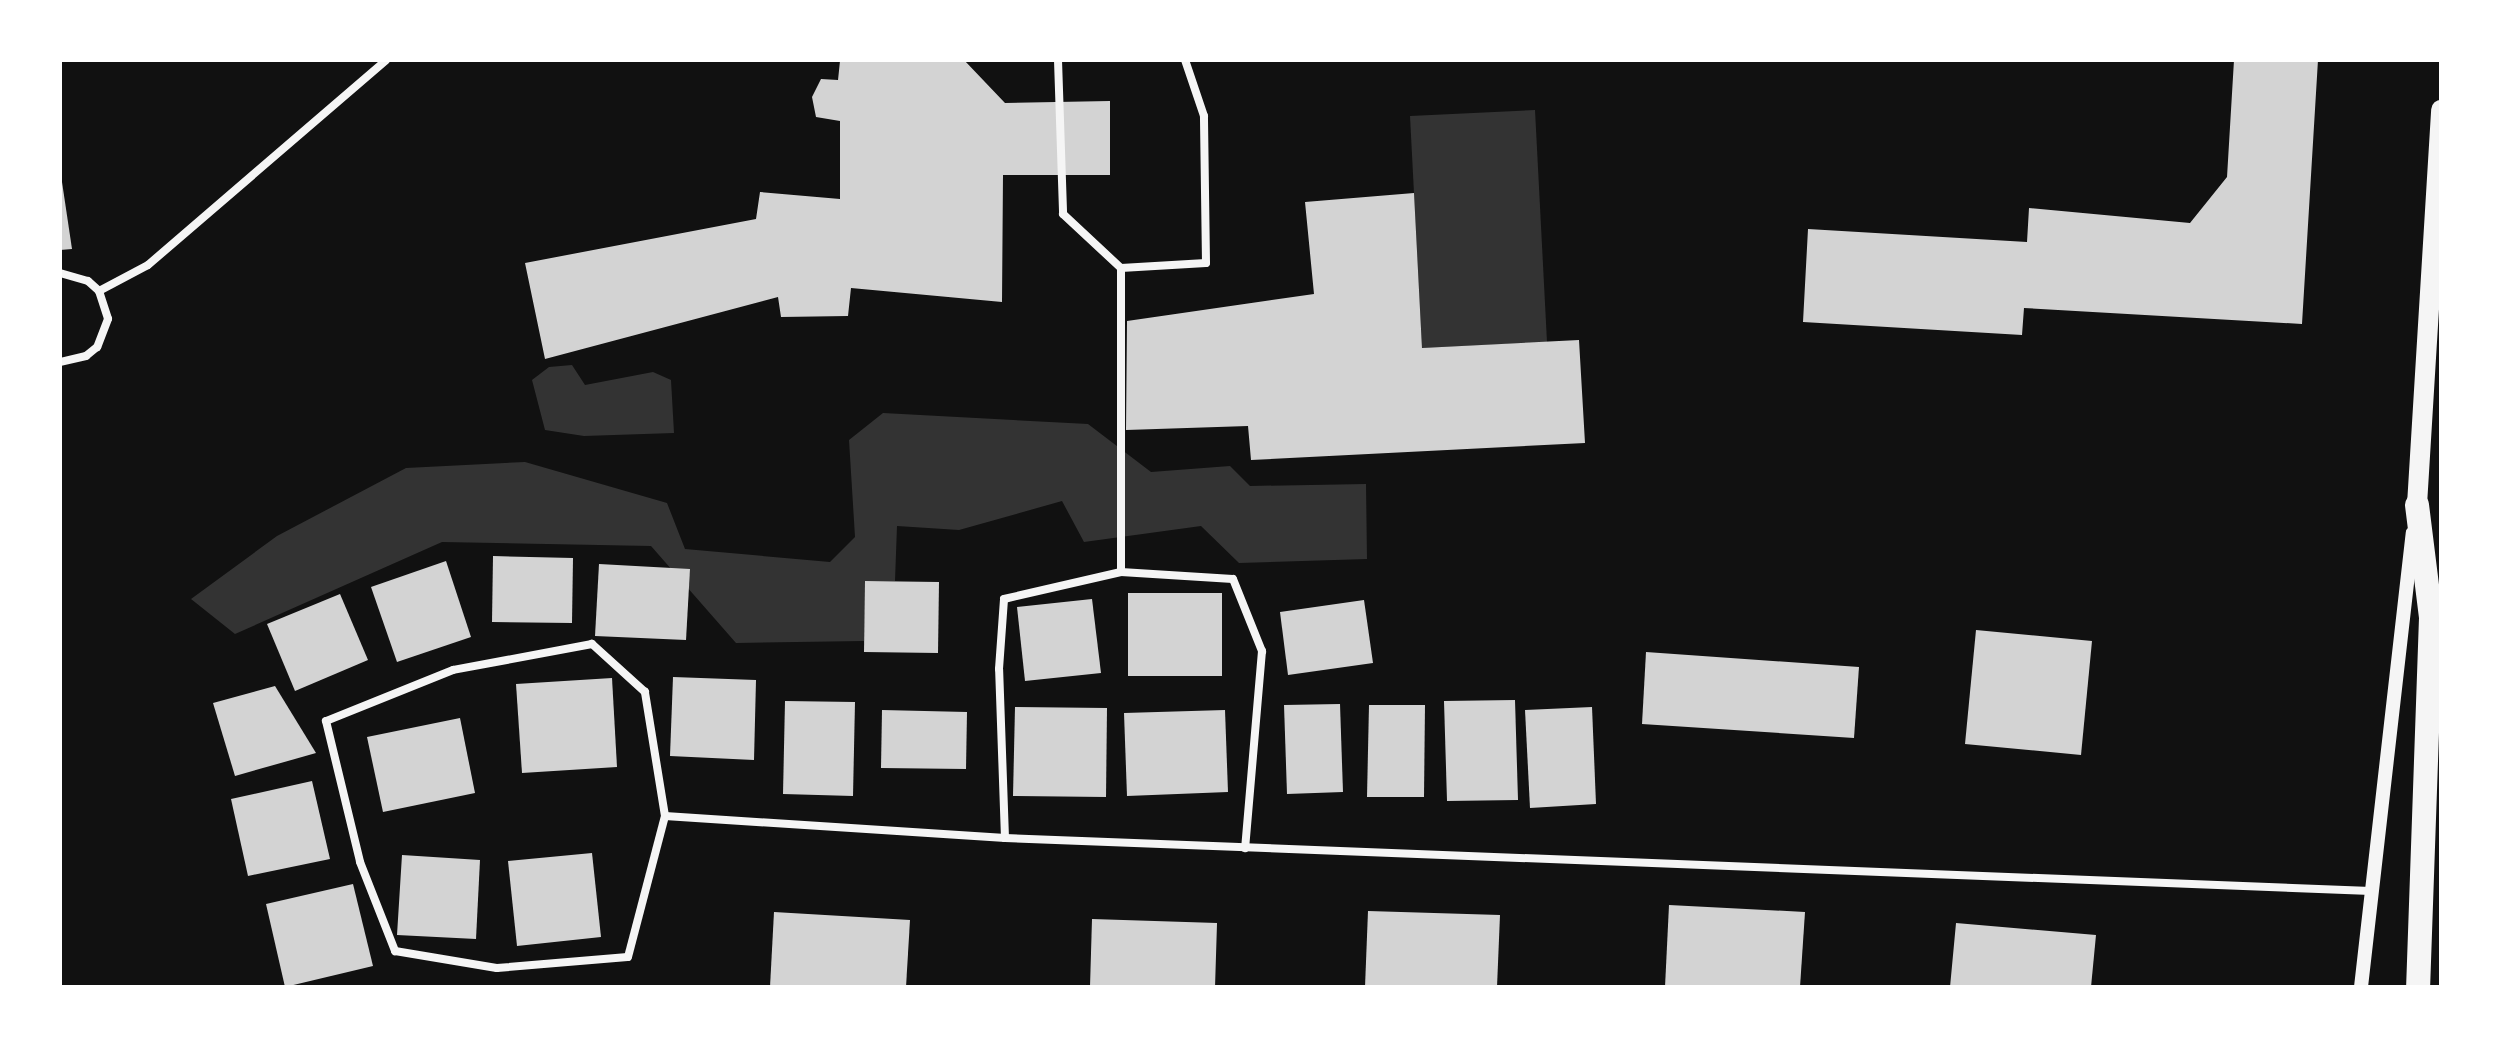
<!DOCTYPE html>
<style>
body{margin:0}
#map{position:relative;width:2501px;height:1047px;overflow:hidden;background:#111;font-family:"PT Sans Narrow",sans-serif}
div>[style]{position:absolute}
.water>*{inset:0;background:#333}
.building>*{inset:0;background:#d3d3d3}
.minor>*{height:8px;margin:-4px;padding:0 4px;transform-origin:4px;border-radius:4px;background:#f5f5f5}
.tertiary>*{height:14px;margin:-7px;padding:0 7px;transform-origin:7px;border-radius:7px;background:#f5f5f5}
.primary>*{height:20px;margin:-10px;padding:0 10px;transform-origin:10px;border-radius:10px;background:#f5f5f5}
.motorway>*{height:24px;margin:-12px;padding:0 12px;transform-origin:12px;border-radius:12px;background:#f5f5f5}
span{translate:-50% -50%;white-space:nowrap;text-align:center;line-height:1.15;-webkit-text-stroke:8px #fff;paint-order:stroke}
.frame{position:absolute;inset:0;border:62px solid #fff;pointer-events:none}
</style>
<div id="map">
<div class="water">
<i style="clip-path:polygon(1535px 110px,1547px 342px,1422px 348px,1410px 116px)"></i>
<i style="clip-path:polygon(572px 365px,585px 385px,653px 372px,671px 380px,674px 433px,584px 436px,545px 430px,532px 380px,549px 367px)"></i>
<i style="clip-path:polygon(883px 413px,1088px 424px,1151px 472px,1230px 466px,1250px 486px,1366px 484px,1367px 559px,1239px 563px,1201px 526px,1084px 542px,1062px 501px,959px 530px,897px 526px,895px 581px,866px 581px,864px 641px,736px 643px,651px 546px,442px 542px,235px 634px,191px 599px,277px 536px,406px 468px,525px 462px,667px 503px,685px 549px,830px 562px,855px 537px,849px 440px)"></i>
</div>
<div class="building">
<i style="clip-path:polygon(964px 60px,1005px 103px,1110px 101px,1110px 175px,1003px 175px,1002px 302px,851px 288px,848px 316px,781px 317px,778px 297px,545px 359px,525px 263px,756px 219px,760px 192px,840px 199px,840px 121px,816px 117px,812px 97px,821px 79px,838px 80px,840px 61px)"></i>
<i style="clip-path:polygon(2234px 60px,2318px 60px,2302px 324px,2024px 308px,2022px 335px,1803px 322px,1808px 229px,2027px 242px,2029px 208px,2190px 223px,2227px 177px)"></i>
<i style="clip-path:polygon(60px 182px,62px 182px,72px 249px,60px 250px)"></i>
<i style="clip-path:polygon(1414px 193px,1422px 348px,1579px 340px,1585px 443px,1251px 460px,1248px 426px,1126px 430px,1127px 321px,1314px 294px,1305px 202px)"></i>
<i style="clip-path:polygon(493px 556px,573px 558px,572px 623px,492px 622px)"></i>
<i style="clip-path:polygon(446px 561px,471px 637px,397px 662px,371px 587px)"></i>
<i style="clip-path:polygon(599px 564px,690px 569px,686px 640px,595px 636px)"></i>
<i style="clip-path:polygon(865px 581px,939px 582px,938px 653px,864px 652px)"></i>
<i style="clip-path:polygon(1128px 593px,1222px 593px,1222px 676px,1128px 676px)"></i>
<i style="clip-path:polygon(340px 594px,368px 660px,295px 691px,267px 624px)"></i>
<i style="clip-path:polygon(1092px 599px,1101px 673px,1025px 681px,1017px 607px)"></i>
<i style="clip-path:polygon(1364px 600px,1373px 663px,1288px 675px,1280px 612px)"></i>
<i style="clip-path:polygon(1976px 630px,2092px 641px,2081px 755px,1965px 744px)"></i>
<i style="clip-path:polygon(1646px 652px,1859px 667px,1854px 738px,1642px 724px)"></i>
<i style="clip-path:polygon(673px 677px,756px 680px,754px 760px,670px 756px)"></i>
<i style="clip-path:polygon(612px 678px,617px 767px,522px 773px,516px 684px)"></i>
<i style="clip-path:polygon(275px 686px,316px 753px,235px 776px,213px 703px)"></i>
<i style="clip-path:polygon(1515px 700px,1518px 800px,1447px 801px,1444px 701px)"></i>
<i style="clip-path:polygon(785px 701px,855px 702px,853px 796px,783px 794px)"></i>
<i style="clip-path:polygon(1340px 704px,1343px 792px,1287px 794px,1284px 705px)"></i>
<i style="clip-path:polygon(1369px 705px,1425px 705px,1424px 797px,1367px 797px)"></i>
<i style="clip-path:polygon(1015px 707px,1107px 708px,1106px 797px,1013px 796px)"></i>
<i style="clip-path:polygon(1592px 707px,1596px 804px,1530px 808px,1525px 710px)"></i>
<i style="clip-path:polygon(882px 710px,967px 712px,966px 769px,881px 768px)"></i>
<i style="clip-path:polygon(1225px 710px,1228px 792px,1127px 796px,1124px 713px)"></i>
<i style="clip-path:polygon(460px 718px,475px 793px,383px 812px,367px 737px)"></i>
<i style="clip-path:polygon(312px 781px,330px 859px,248px 876px,231px 799px)"></i>
<i style="clip-path:polygon(592px 853px,601px 937px,517px 946px,508px 861px)"></i>
<i style="clip-path:polygon(402px 855px,480px 860px,476px 939px,397px 935px)"></i>
<i style="clip-path:polygon(353px 884px,373px 966px,285px 987px,266px 904px)"></i>
<i style="clip-path:polygon(1669px 905px,1805px 912px,1800px 987px,1665px 987px)"></i>
<i style="clip-path:polygon(1368px 911px,1500px 915px,1497px 987px,1365px 987px)"></i>
<i style="clip-path:polygon(774px 912px,910px 920px,906px 987px,770px 987px)"></i>
<i style="clip-path:polygon(1092px 919px,1217px 923px,1215px 987px,1090px 987px)"></i>
<i style="clip-path:polygon(1956px 923px,2096px 935px,2091px 987px,1950px 987px)"></i>
</div>
<div class="minor">
<i style="left:1058px;top:60px;width:154px;rotate:88.1deg"></i>
<i style="left:1063px;top:214px;width:79px;rotate:43deg"></i>
<i style="left:1121px;top:268px;width:304px;rotate:90deg"></i>
<i style="left:1121px;top:268px;width:85px;rotate:-3.4deg"></i>
<i style="left:1206px;top:263px;width:147px;rotate:-90.8deg"></i>
<i style="left:1204px;top:116px;width:59px;rotate:-108.7deg"></i>
<i style="left:60px;top:273px;width:29px;rotate:16deg"></i>
<i style="left:88px;top:281px;width:15px;rotate:42deg"></i>
<i style="left:99px;top:291px;width:29px;rotate:72deg"></i>
<i style="left:108px;top:319px;width:30px;rotate:111deg"></i>
<i style="left:97px;top:347px;width:14px;rotate:141deg"></i>
<i style="left:86px;top:356px;width:27px;rotate:167deg"></i>
<i style="left:99px;top:291px;width:55px;rotate:-28deg"></i>
<i style="left:148px;top:265px;width:314px;rotate:-40.7deg"></i>
<i style="left:665px;top:816px;width:126px;rotate:-99.2deg"></i>
<i style="left:645px;top:692px;width:72px;rotate:-137.8deg"></i>
<i style="left:592px;top:644px;width:141px;rotate:169.4deg"></i>
<i style="left:453px;top:670px;width:137px;rotate:158.1deg"></i>
<i style="left:326px;top:721px;width:145px;rotate:76.4deg"></i>
<i style="left:360px;top:862px;width:96px;rotate:68.5deg"></i>
<i style="left:395px;top:951px;width:103px;rotate:9.5deg"></i>
<i style="left:497px;top:968px;width:131px;rotate:-4.8deg"></i>
<i style="left:628px;top:957px;width:146px;rotate:-75.3deg"></i>
<i style="left:665px;top:816px;width:341px;rotate:3.7deg"></i>
<i style="left:1005px;top:838px;width:1367px;rotate:2.22deg"></i>
<i style="left:1005px;top:838px;width:169px;rotate:-92deg"></i>
<i style="left:999px;top:669px;width:70px;rotate:-85.9deg"></i>
<i style="left:1004px;top:599px;width:120px;rotate:-13deg"></i>
<i style="left:1121px;top:572px;width:112px;rotate:3.6deg"></i>
<i style="left:1233px;top:579px;width:78px;rotate:68.1deg"></i>
<i style="left:1262px;top:651px;width:198px;rotate:94.9deg"></i>
</div>
<div class="tertiary">
<i style="left:2361px;top:987px;width:457px;rotate:-83.5deg"></i>
</div>
<div class="primary">
<i style="left:2417px;top:505px;width:396px;rotate:-86.5deg"></i>
</div>
<div class="motorway">
<i style="left:2417px;top:505px;width:114px;rotate:82.9deg"></i>
<i style="left:2431px;top:618px;width:369px;rotate:92deg"></i>
</div>
<div class="frame"></div>
</div>
